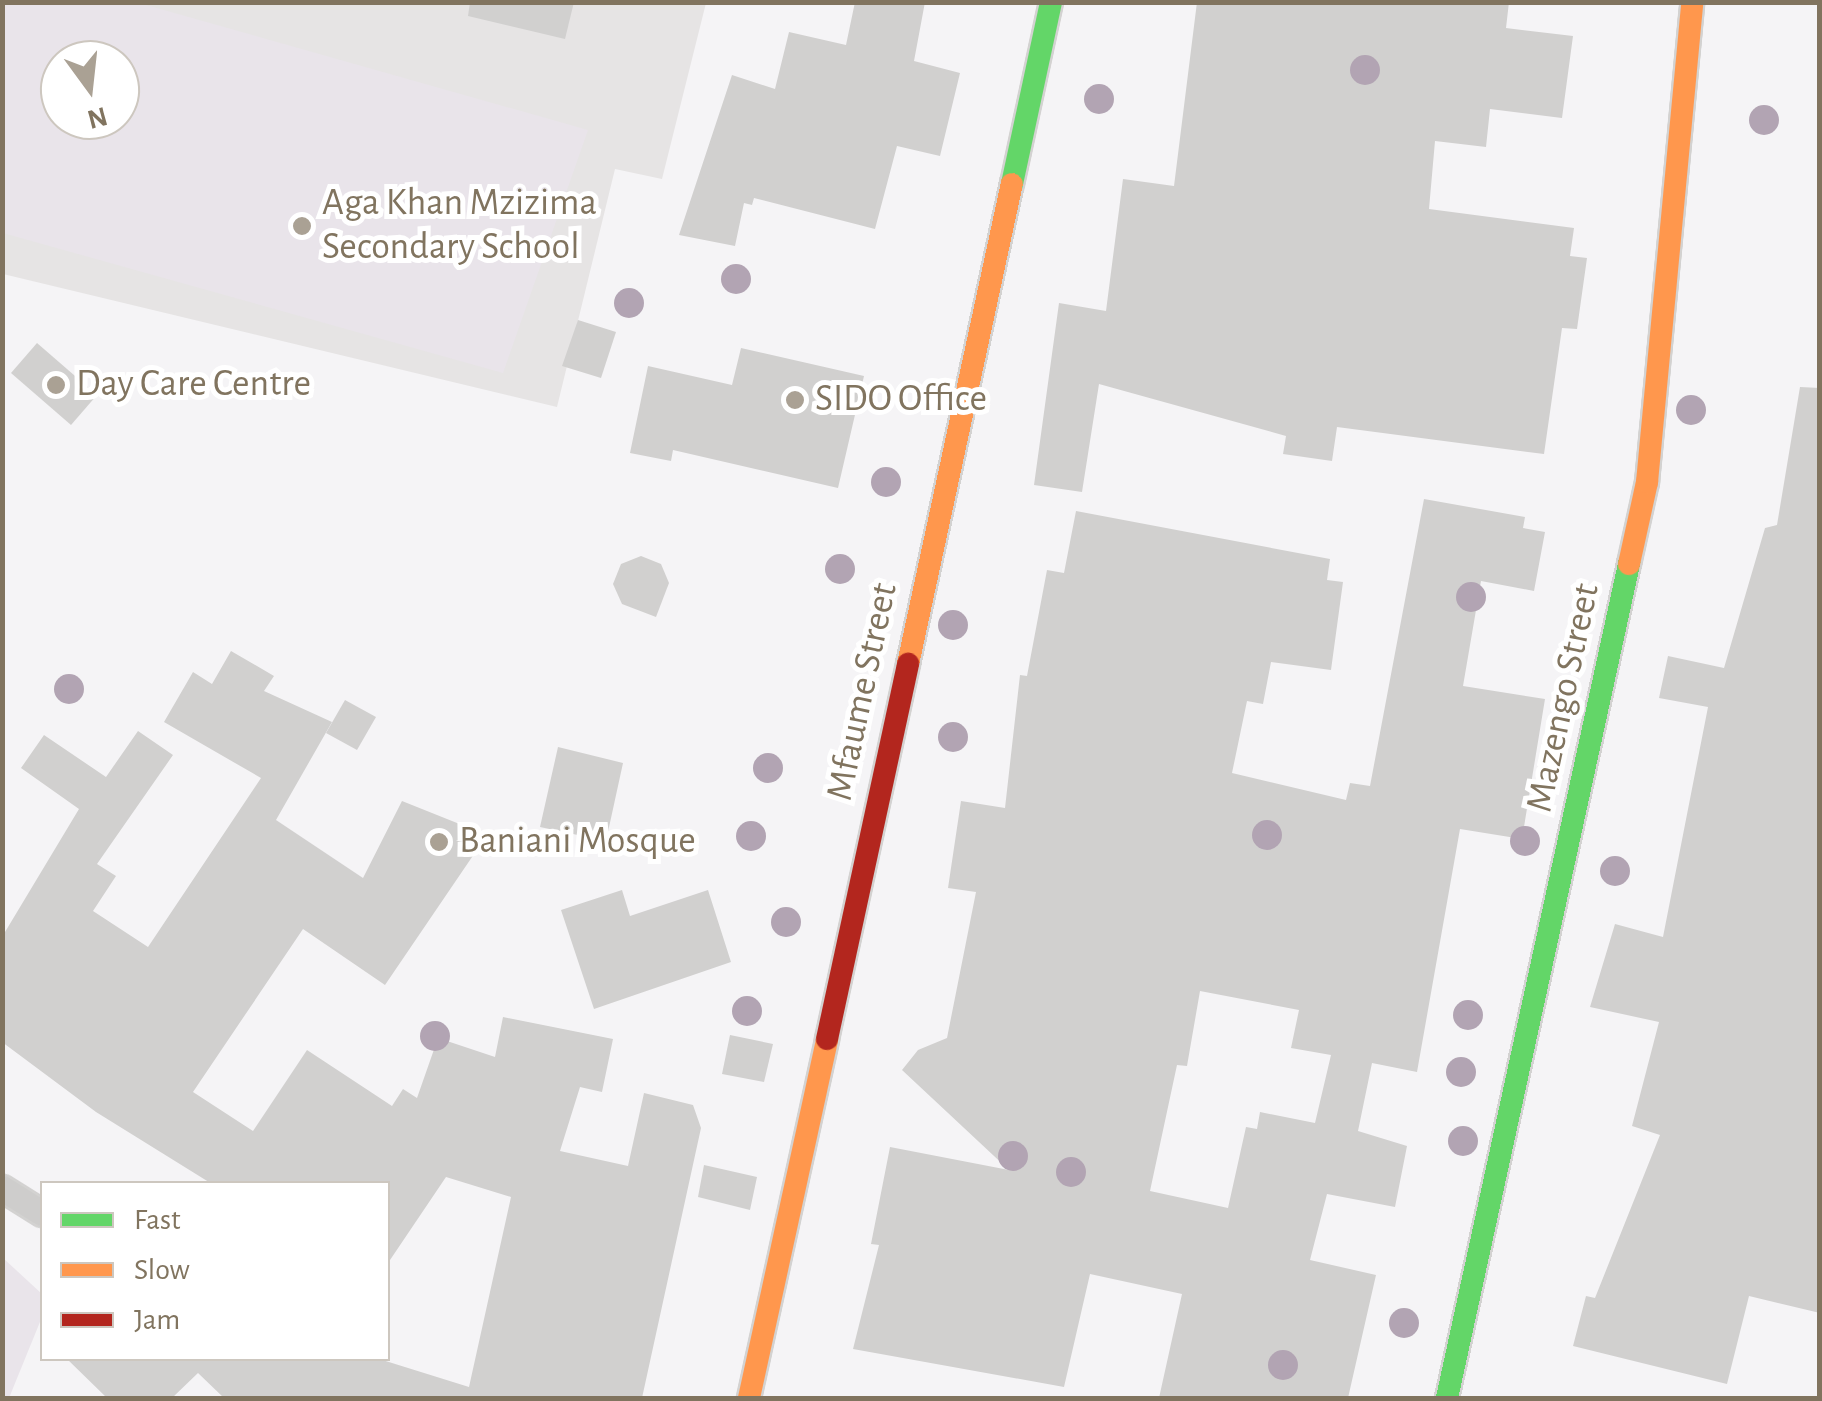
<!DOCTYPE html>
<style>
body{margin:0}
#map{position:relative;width:1822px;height:1401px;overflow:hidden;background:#f5f4f6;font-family:"Alegreya Sans",sans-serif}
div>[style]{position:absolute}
.built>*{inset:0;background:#e6e4e4}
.green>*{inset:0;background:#e9e4ea}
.building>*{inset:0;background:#d1d0cf}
.roads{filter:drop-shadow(2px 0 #d3d2d1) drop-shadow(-2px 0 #d3d2d1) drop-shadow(0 2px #d3d2d1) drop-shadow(0 -2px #d3d2d1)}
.lane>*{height:25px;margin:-12.5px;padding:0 12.5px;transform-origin:12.5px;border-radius:12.5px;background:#cecdcc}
.fast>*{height:22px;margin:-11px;padding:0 11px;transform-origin:11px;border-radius:11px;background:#63d668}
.slow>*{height:22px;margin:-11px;padding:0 11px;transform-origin:11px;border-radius:11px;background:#ff974d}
.jam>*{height:22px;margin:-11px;padding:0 11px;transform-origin:11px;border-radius:11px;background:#b3261e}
.trees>*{width:30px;height:30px;margin:-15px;border-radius:50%;background:#b2a4b3}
.dots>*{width:28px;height:28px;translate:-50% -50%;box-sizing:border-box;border:5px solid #fff;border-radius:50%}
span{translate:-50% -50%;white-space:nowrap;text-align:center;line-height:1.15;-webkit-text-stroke:10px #fff;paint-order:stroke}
.poi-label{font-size:38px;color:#81745f}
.left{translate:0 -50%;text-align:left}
.street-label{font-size:38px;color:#81745f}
.frame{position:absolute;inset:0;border:5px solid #81745f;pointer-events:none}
.legend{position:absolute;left:40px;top:1181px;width:350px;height:180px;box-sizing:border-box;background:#fff;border:2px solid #cdc7bf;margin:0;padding:12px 18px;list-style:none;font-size:30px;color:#81745f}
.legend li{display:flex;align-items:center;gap:20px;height:50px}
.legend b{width:50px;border:2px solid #cdc7bf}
.north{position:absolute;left:40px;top:40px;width:100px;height:100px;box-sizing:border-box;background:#fff;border:2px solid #cdc7bf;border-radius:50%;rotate:165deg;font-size:28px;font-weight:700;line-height:40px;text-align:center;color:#81745f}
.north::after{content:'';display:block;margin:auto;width:35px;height:45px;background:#aaa194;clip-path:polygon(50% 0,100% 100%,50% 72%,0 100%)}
</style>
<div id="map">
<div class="built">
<i style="clip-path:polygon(evenodd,3px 3px,706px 3px,662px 179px,615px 169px,557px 407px,3px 274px,3px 3px,60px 60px,120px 60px,120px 120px,60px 120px,60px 60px)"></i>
</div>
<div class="green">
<i style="clip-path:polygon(evenodd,2px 3px,139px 3px,588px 130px,503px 373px,3px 233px,2px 3px,60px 60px,120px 60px,120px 120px,60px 120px,60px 60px)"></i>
<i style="clip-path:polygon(3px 1258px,42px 1294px,42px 1317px,9px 1398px,2px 1398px)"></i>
</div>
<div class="building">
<i style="clip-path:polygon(470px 2px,574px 2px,565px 39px,468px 16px)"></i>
<i style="clip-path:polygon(855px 2px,925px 2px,914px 61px,960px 73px,940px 156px,897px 146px,875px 229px,754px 198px,752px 205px,744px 203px,735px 246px,679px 235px,732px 75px,775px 89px,789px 32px,846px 45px)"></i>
<i style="clip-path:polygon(1197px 2px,1509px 2px,1506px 28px,1573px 36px,1562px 118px,1490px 109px,1486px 147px,1435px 141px,1429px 209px,1574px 228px,1570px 256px,1587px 258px,1577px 329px,1562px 328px,1544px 454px,1337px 427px,1332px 461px,1283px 454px,1286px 436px,1099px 384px,1082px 492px,1034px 485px,1059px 303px,1106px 311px,1123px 179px,1174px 186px)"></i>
<i style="clip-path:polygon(578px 320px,616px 332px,601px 378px,562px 366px)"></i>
<i style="clip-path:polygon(37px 343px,97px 395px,71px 425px,11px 373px)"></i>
<i style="clip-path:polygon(741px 348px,864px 376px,838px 488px,673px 450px,671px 461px,630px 453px,648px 366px,732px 385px)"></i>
<i style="clip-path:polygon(1800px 387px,1820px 388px,1820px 1313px,1749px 1296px,1727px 1384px,1573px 1346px,1586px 1296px,1595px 1298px,1660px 1135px,1632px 1126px,1659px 1022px,1590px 1007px,1615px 924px,1663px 937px,1708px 707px,1659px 698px,1668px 656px,1724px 668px,1765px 528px,1777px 525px)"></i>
<i style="clip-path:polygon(evenodd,1424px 499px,1525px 517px,1523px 528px,1545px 532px,1534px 591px,1481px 581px,1463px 686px,1545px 699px,1522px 839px,1460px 829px,1417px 1072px,1372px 1063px,1358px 1131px,1407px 1146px,1395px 1207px,1327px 1194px,1310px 1260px,1376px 1275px,1348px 1398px,1159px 1398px,1182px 1294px,1090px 1274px,1064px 1387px,853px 1349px,879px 1245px,871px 1244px,890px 1147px,1009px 1170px,902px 1070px,918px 1050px,947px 1038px,976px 892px,948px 888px,961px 801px,1005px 808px,1020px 675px,1027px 676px,1047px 570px,1064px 573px,1076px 511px,1330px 559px,1327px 580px,1343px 582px,1331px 670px,1271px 662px,1263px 704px,1247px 701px,1232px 773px,1346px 800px,1350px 783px,1370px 786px,1424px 499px,1200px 991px,1299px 1010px,1291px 1048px,1331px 1055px,1315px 1123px,1260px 1112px,1257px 1129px,1246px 1127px,1228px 1208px,1150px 1191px,1177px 1065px,1187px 1066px,1200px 991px)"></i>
<i style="clip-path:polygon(641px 556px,661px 564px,669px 583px,656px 617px,622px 604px,613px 584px,621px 564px)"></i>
<i style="clip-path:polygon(231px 651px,274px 676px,264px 691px,332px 722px,276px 820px,363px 878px,402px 801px,487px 835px,385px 985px,303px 929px,193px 1092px,253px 1131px,307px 1050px,392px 1106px,403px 1089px,417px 1098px,438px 1038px,495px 1057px,503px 1017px,613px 1039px,602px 1092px,580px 1087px,560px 1151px,628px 1166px,644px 1093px,693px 1105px,701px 1128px,642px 1398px,224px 1398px,198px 1373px,172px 1398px,107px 1398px,66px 1358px,376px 1358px,469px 1387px,511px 1197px,446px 1177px,388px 1263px,388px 1184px,212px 1184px,96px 1112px,2px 1042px,2px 937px,79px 809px,21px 768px,44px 735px,106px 777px,138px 731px,173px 755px,97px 864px,116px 876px,93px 911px,148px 947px,261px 778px,164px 722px,193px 672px,212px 684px)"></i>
<i style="clip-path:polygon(345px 700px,376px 717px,357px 750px,326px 733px)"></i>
<i style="clip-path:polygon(558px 747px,623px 763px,606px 841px,540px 827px)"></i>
<i style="clip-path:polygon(622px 890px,630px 916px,708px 890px,731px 962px,594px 1009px,561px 910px)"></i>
<i style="clip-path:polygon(730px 1035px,773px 1044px,764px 1082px,722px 1074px)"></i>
<i style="clip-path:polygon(704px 1165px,757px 1177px,750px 1210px,698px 1197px)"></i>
</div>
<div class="roads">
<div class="lane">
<i style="left:2px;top:1188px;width:47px;rotate:32deg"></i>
</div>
<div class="fast">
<i style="left:1012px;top:184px;width:186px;rotate:-77.9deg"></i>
<i style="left:1447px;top:1398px;width:854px;rotate:-77.69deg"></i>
</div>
<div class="slow">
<i style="left:1629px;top:564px;width:84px;rotate:-77.6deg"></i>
<i style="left:1647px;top:482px;width:482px;rotate:-84.6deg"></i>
<i style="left:908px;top:664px;width:491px;rotate:-77.8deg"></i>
<i style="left:749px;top:1398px;width:367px;rotate:-77.7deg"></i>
</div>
<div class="jam">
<i style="left:827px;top:1039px;width:384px;rotate:-77.8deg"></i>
</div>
</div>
<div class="trees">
<i style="left:1365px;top:70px"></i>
<i style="left:1099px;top:99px"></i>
<i style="left:1764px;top:120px"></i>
<i style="left:736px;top:279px"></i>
<i style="left:629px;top:303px"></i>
<i style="left:1691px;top:410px"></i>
<i style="left:886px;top:482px"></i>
<i style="left:840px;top:569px"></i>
<i style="left:1471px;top:597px"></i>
<i style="left:953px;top:625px"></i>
<i style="left:69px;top:689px"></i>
<i style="left:953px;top:737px"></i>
<i style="left:768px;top:768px"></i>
<i style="left:1267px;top:835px"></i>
<i style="left:751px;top:836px"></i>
<i style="left:1525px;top:841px"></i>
<i style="left:1615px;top:871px"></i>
<i style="left:786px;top:922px"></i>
<i style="left:747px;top:1011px"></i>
<i style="left:1468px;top:1015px"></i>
<i style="left:435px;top:1036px"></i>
<i style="left:1461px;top:1072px"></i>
<i style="left:1463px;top:1141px"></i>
<i style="left:1013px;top:1156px"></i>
<i style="left:1071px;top:1172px"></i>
<i style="left:1404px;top:1323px"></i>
<i style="left:1283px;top:1365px"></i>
</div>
<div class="dots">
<i style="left:302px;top:226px;background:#aaa194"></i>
<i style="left:56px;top:385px;background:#aaa194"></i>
<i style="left:795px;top:400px;background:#aaa194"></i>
<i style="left:439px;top:842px;background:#aaa194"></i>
</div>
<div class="poi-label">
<span class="left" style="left:322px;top:226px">Aga Khan Mzizima<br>Secondary School</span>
<span class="left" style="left:76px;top:385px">Day Care Centre</span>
<span class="left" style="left:815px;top:400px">SIDO Office</span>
<span class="left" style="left:459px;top:842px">Baniani Mosque</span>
</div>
<div class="street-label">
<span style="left:863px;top:692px;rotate:-78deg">Mfaume Street</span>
<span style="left:1564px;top:698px;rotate:-78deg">Mazengo Street</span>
</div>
<div class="frame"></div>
<ul class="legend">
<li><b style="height:12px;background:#63d668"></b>Fast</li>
<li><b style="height:12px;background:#ff974d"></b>Slow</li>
<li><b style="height:12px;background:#b3261e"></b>Jam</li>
</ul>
<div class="north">N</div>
</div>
